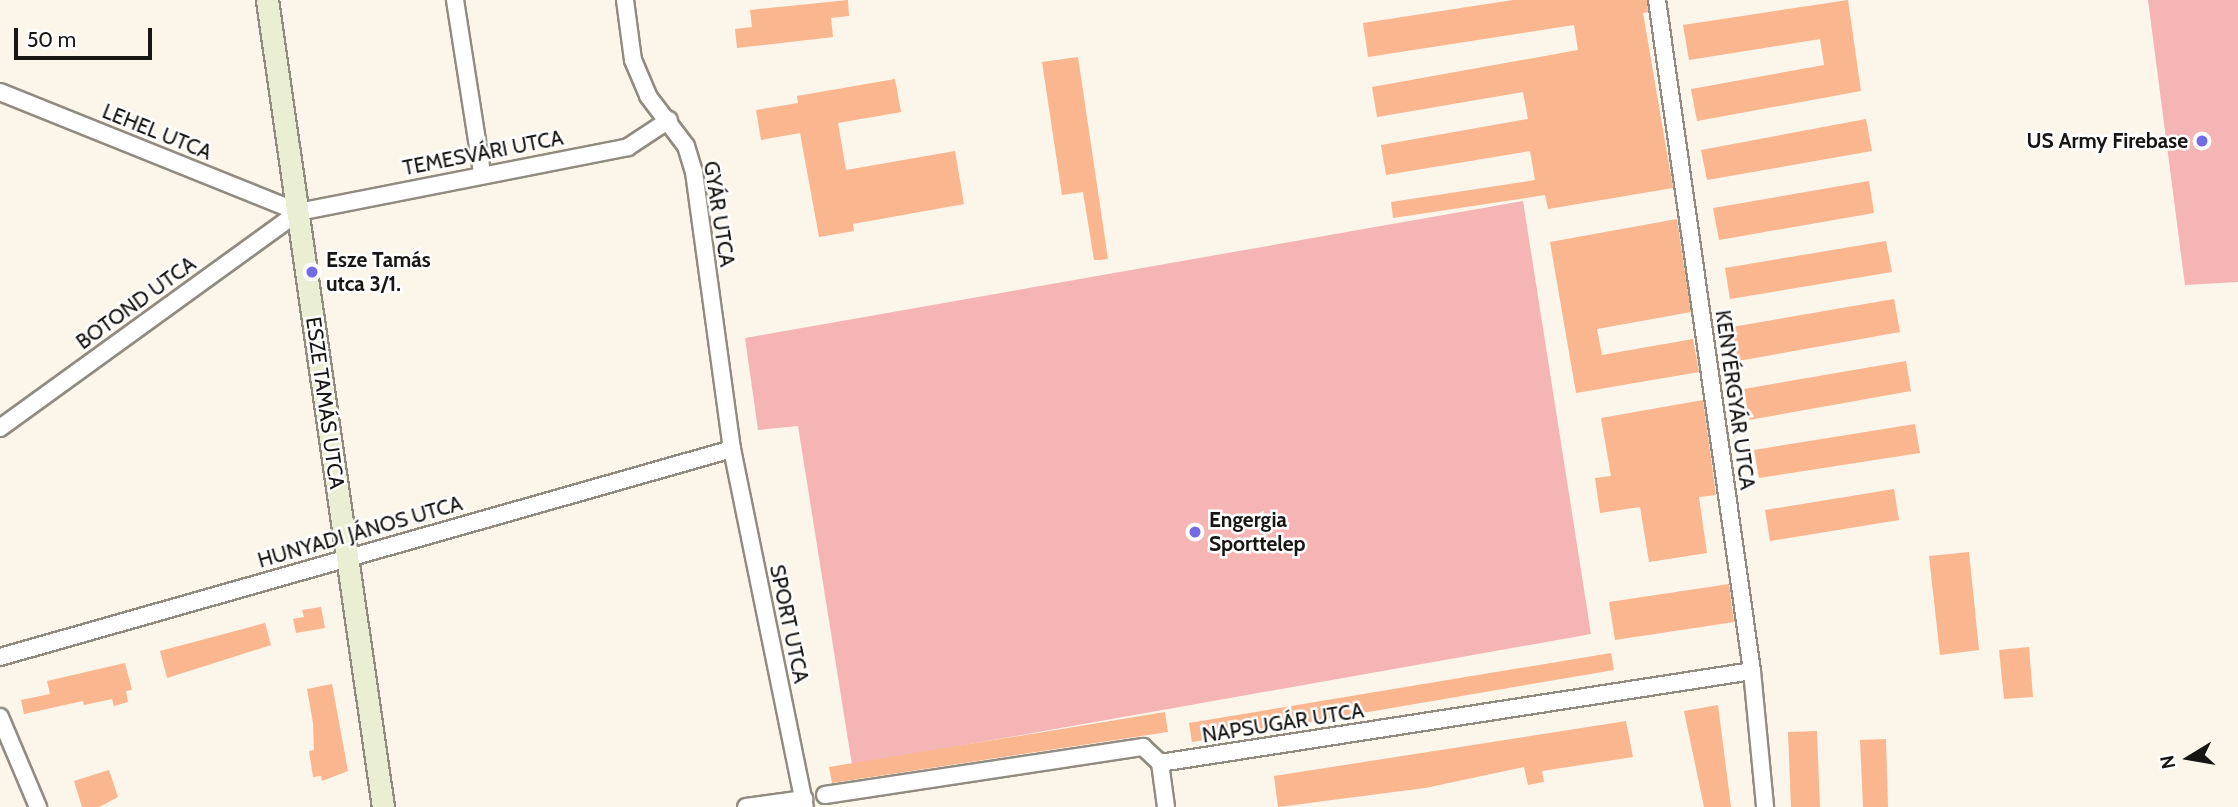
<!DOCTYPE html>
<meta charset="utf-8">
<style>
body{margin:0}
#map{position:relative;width:2238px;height:807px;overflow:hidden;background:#fbf5ea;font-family:Cabin,sans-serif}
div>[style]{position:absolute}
.green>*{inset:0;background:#f6b5b5}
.building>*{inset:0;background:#f9b68f}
.roads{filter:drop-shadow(2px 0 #918b81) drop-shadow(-2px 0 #918b81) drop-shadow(0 2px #918b81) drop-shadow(0 -2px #918b81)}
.street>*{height:16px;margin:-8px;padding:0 8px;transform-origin:8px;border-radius:8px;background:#fff}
.secondary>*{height:21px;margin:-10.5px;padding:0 10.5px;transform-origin:10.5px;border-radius:10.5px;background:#eaeed2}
.dots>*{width:19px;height:19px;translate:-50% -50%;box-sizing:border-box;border:4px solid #fff;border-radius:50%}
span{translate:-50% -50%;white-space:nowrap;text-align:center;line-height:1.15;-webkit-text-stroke:5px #fff;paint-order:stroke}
.street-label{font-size:21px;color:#181612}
.poi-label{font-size:21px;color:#181612;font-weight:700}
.right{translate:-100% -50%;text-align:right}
.left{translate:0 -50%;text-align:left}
.north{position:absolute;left:2154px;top:723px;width:70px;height:70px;-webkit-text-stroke:5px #fff;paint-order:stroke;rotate:259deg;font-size:19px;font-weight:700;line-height:28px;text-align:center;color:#181612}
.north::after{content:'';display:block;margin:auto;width:24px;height:32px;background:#181612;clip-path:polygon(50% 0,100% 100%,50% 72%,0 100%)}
.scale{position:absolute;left:14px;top:28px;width:138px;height:32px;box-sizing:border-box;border:4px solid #181612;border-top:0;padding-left:9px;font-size:21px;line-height:24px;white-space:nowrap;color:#181612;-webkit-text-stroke:5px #fff;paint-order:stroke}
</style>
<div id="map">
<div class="green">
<i style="clip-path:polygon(2148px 0,2238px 0,2238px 282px,2185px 285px)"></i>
<i style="clip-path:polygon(1523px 201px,1591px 634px,852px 765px,798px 426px,758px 430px,745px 338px)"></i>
</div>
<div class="building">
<i style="clip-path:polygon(848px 0,849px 16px,831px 18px,833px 37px,737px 48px,735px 29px,752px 27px,750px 10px)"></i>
<i style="clip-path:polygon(1513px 0,1647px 0,1648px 12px,1643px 13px,1673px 188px,1548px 209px,1545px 195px,1393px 218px,1391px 202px,1535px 180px,1530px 151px,1386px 175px,1381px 145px,1528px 119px,1523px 92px,1377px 117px,1372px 87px,1578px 50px,1574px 25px,1368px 57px,1363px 23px)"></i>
<i style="clip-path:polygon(1848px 0,1861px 91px,1697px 121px,1691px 89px,1824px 65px,1820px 39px,1689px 60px,1683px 25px)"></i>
<i style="clip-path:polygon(1078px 57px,1108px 259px,1100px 260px,1094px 260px,1083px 192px,1062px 195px,1042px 62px)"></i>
<i style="clip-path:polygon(895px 79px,901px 112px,838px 123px,846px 170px,955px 151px,964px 204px,853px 224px,854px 231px,819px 237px,800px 133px,761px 140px,756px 110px,798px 103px,797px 96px)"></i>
<i style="clip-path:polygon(1866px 119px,1872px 151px,1707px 180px,1701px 150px)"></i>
<i style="clip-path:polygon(1869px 181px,1874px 213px,1719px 240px,1713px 208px)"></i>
<i style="clip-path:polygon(1677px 219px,1691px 312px,1597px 329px,1602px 355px,1693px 339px,1699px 372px,1576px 393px,1550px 242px)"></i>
<i style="clip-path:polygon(1886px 241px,1892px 272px,1730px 299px,1725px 268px)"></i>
<i style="clip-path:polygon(1894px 299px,1900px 332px,1738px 361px,1732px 327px)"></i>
<i style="clip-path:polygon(1906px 361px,1911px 391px,1749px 420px,1744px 389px)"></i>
<i style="clip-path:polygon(1703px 400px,1716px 495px,1699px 497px,1707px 553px,1649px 562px,1640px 507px,1600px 513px,1595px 478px,1611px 476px,1601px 418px)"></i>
<i style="clip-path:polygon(1915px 424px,1920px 453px,1759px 478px,1754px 450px)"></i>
<i style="clip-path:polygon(1894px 489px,1899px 520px,1770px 541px,1765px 510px)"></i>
<i style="clip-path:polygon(1969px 552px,1979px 650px,1940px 655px,1929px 556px)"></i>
<i style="clip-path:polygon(1729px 584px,1734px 622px,1615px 640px,1609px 602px)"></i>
<i style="clip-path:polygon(321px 607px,325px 628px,296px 633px,293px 619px,304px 617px,302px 610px)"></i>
<i style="clip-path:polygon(265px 623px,271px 645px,167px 678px,160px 651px)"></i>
<i style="clip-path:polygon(2029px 647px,2033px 697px,2004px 699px,1999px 650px)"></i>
<i style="clip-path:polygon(1611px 653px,1614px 670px,1192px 742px,1189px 723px)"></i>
<i style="clip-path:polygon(125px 663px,132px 690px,126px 691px,128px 702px,114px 706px,112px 699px,84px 705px,83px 701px,24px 714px,21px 700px,50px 694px,47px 681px)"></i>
<i style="clip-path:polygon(332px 684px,348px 771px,322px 781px,321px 776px,313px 777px,309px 751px,314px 750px,313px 723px,307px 689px)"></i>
<i style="clip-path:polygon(1718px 705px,1731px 807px,1704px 807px,1684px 711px)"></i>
<i style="clip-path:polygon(1165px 712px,1168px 732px,832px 783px,829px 767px)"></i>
<i style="clip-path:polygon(1626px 721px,1633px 757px,1542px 771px,1544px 782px,1528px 785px,1524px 767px,1425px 788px,1278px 807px,1274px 776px)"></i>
<i style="clip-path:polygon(1817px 731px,1820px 807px,1791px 807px,1788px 732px)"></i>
<i style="clip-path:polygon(1886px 739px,1888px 807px,1863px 807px,1860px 740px)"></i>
<i style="clip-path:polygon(109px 770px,118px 797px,99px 807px,82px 807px,74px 781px)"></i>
</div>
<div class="roads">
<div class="street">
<i style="left:455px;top:0;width:175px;rotate:81.1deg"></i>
<i style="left:625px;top:0;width:61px;rotate:82.4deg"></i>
<i style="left:633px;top:60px;width:39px;rotate:67deg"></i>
<i style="left:648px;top:96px;width:63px;rotate:52.8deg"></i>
<i style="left:686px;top:146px;width:27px;rotate:73deg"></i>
<i style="left:694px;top:172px;width:280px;rotate:82.2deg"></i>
<i style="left:732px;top:449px;width:365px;rotate:78.5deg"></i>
<i style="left:1657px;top:0;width:678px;rotate:81.94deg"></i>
<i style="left:1752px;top:671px;width:137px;rotate:84.5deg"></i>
<i style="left:0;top:92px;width:321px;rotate:21.9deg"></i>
<i style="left:0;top:428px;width:368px;rotate:-35.9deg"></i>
<i style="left:298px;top:212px;width:336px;rotate:-11.1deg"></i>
<i style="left:628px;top:147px;width:49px;rotate:-33.4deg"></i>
<i style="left:0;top:657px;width:761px;rotate:-15.86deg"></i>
<i style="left:0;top:717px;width:98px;rotate:67.1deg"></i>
<i style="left:1160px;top:763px;width:44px;rotate:82.2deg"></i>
<i style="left:825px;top:795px;width:322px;rotate:-8.6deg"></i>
<i style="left:1143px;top:747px;width:23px;rotate:43deg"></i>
<i style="left:1160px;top:763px;width:599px;rotate:-8.83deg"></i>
<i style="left:746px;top:807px;width:59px;rotate:-7.9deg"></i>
</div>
<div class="secondary">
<i style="left:267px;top:0;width:815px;rotate:81.82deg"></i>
</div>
</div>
<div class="dots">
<i style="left:2202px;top:141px;background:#736be6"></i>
<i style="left:312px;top:272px;background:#736be6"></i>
<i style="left:1195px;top:532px;background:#736be6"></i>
</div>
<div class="street-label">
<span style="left:157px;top:132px;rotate:22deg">LEHEL UTCA</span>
<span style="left:483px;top:153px;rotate:-11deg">TEMESVÁRI UTCA</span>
<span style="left:719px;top:214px;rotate:81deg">GYÁR UTCA</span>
<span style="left:136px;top:303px;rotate:-36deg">BOTOND UTCA</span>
<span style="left:1735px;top:400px;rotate:82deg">KENYÉRGYÁR UTCA</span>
<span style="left:325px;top:403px;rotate:82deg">ESZE TAMÁS UTCA</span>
<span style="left:360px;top:532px;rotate:-16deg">HUNYADI JÁNOS UTCA</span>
<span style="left:789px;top:624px;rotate:78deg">SPORT UTCA</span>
<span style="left:1283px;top:723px;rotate:-9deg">NAPSUGÁR UTCA</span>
</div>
<div class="poi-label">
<span class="right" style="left:2188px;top:141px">US Army Firebase</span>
<span class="left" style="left:326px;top:272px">Esze Tamás<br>utca 3/1.</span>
<span class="left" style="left:1209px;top:532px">Engergia<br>Sporttelep</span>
</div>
<div class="north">N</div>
<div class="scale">50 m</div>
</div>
